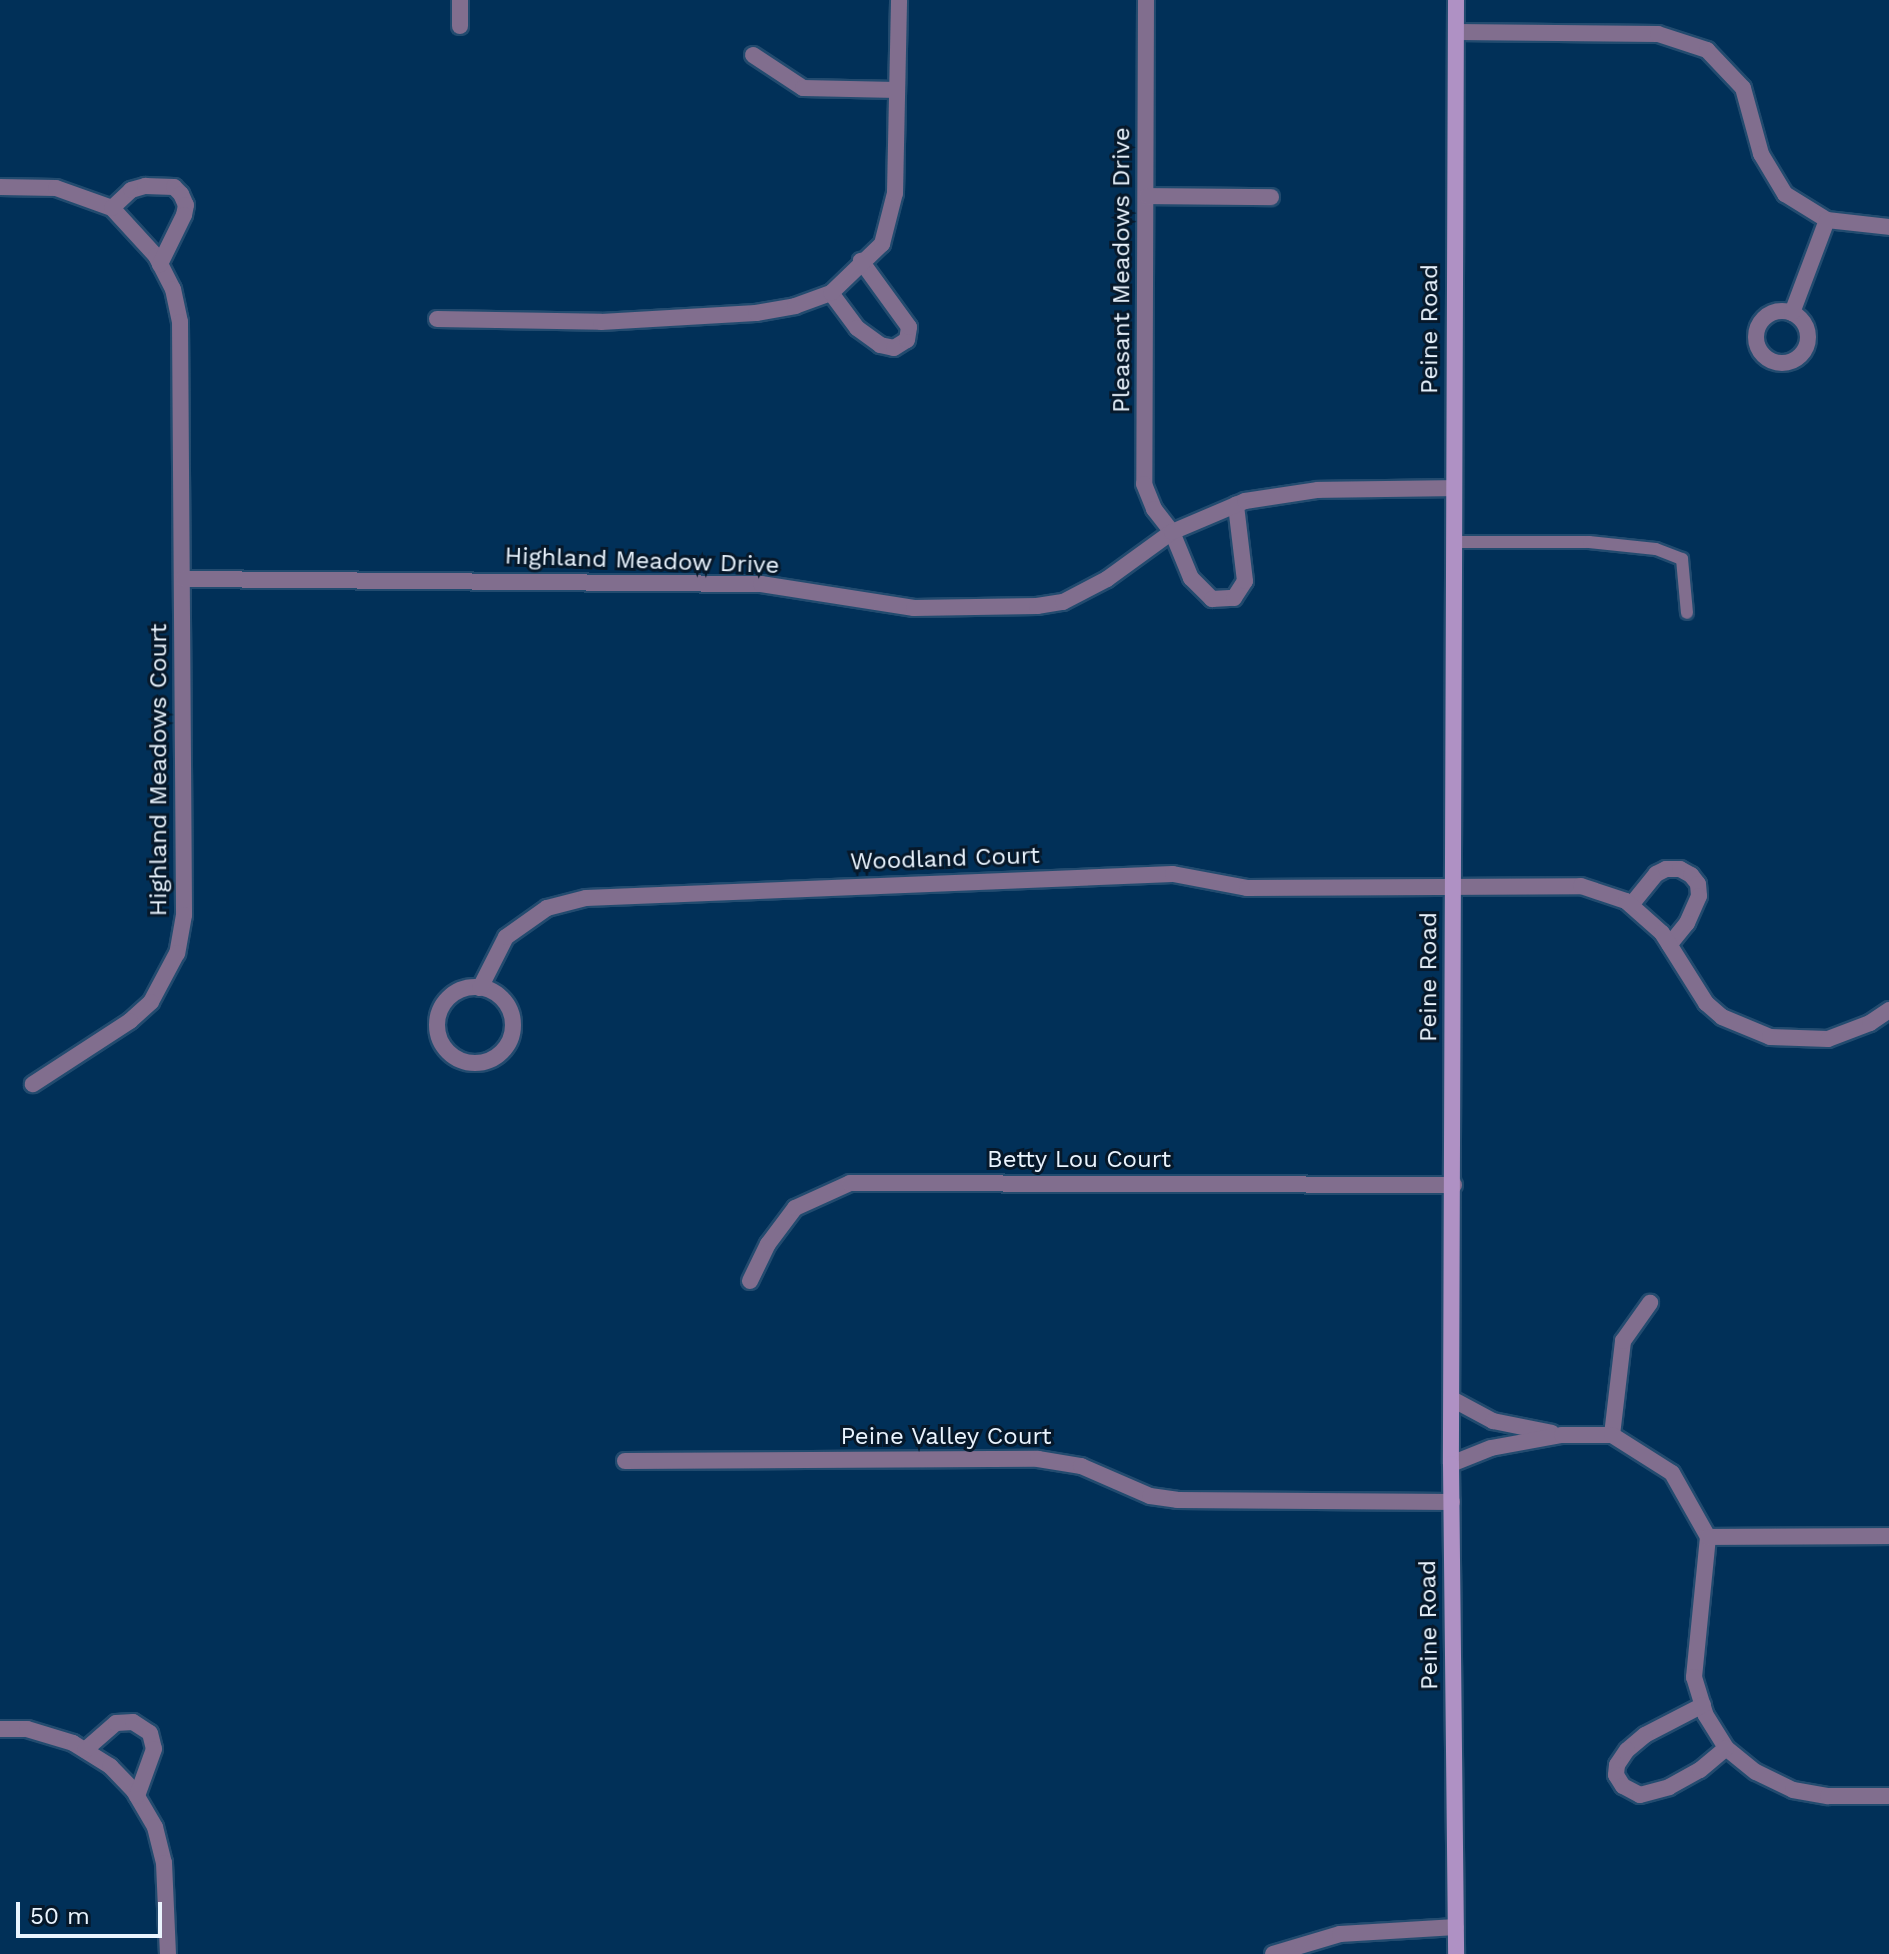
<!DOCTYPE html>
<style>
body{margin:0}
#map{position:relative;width:1889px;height:1954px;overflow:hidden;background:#013058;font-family:"Work Sans",sans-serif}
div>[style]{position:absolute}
.roads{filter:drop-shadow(2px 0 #224b6f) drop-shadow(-2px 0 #224b6f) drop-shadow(0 2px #224b6f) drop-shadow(0 -2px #224b6f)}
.lane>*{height:12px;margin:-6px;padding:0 6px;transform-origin:6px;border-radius:6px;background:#816e8e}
.street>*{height:16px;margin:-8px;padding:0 8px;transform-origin:8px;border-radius:8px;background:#816e8e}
.street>.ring{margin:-8px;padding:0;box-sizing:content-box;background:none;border:16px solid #816e8e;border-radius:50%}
.secondary>*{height:16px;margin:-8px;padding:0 8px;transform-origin:8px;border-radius:8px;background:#af91c4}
span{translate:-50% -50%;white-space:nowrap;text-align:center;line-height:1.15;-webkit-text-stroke:6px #06182a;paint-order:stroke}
.street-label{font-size:24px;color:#eaf4fe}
.scale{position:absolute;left:16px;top:1902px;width:146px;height:36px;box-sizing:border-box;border:4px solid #eaf4fe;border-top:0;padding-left:10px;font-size:24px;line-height:28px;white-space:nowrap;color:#eaf4fe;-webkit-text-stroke:6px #06182a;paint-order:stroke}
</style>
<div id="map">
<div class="roads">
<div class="lane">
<i style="left:1453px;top:542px;width:136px"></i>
<i style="left:1589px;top:542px;width:67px;rotate:6deg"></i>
<i style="left:1656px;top:549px;width:28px;rotate:21deg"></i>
<i style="left:1682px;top:559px;width:54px;rotate:84.7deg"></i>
</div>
<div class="street">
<i style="left:1146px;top:0;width:484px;rotate:90.2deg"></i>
<i style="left:1144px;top:484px;width:27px;rotate:68deg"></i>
<i style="left:1154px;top:509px;width:29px;rotate:52deg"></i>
<i style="left:1172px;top:532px;width:50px;rotate:67.6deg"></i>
<i style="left:1191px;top:578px;width:30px;rotate:45deg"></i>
<i style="left:1212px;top:599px;width:22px;rotate:-3deg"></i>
<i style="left:1234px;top:598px;width:20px;rotate:-57deg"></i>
<i style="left:1245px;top:581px;width:77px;rotate:-96.8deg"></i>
<i style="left:460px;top:26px;width:26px;rotate:-90deg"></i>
<i style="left:1456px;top:32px;width:202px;rotate:0.6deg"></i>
<i style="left:1658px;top:34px;width:52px;rotate:18.1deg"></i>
<i style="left:1707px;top:50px;width:52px;rotate:46.5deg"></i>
<i style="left:1743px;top:88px;width:68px;rotate:74.7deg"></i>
<i style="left:1761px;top:154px;width:47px;rotate:59deg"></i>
<i style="left:1785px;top:194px;width:49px;rotate:31.8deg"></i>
<i style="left:1827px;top:220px;width:62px;rotate:6.4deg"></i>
<i style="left:753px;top:55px;width:60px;rotate:33.4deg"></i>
<i style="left:803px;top:88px;width:94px;rotate:1.2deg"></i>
<i style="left:0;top:187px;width:56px;rotate:1deg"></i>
<i style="left:56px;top:188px;width:59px;rotate:19.7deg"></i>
<i style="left:112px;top:208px;width:65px;rotate:47.5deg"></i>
<i style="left:156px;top:256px;width:37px;rotate:63deg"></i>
<i style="left:173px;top:289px;width:34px;rotate:78deg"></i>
<i style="left:180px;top:322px;width:593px;rotate:89.61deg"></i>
<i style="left:184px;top:915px;width:39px;rotate:100deg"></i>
<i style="left:177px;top:953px;width:55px;rotate:118deg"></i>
<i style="left:151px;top:1002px;width:28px;rotate:138deg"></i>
<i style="left:130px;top:1021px;width:116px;rotate:147deg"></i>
<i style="left:1147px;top:196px;width:124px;rotate:0.5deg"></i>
<i style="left:112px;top:208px;width:26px;rotate:-43deg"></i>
<i style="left:131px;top:190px;width:15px;rotate:-16deg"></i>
<i style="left:145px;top:186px;width:29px;rotate:2deg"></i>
<i style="left:174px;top:187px;width:10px;rotate:45deg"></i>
<i style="left:181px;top:194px;width:12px;rotate:66deg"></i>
<i style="left:186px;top:205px;width:10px;rotate:101deg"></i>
<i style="left:184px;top:215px;width:55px;rotate:116.1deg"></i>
<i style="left:831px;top:293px;width:44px;rotate:53.4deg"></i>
<i style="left:857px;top:328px;width:29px;rotate:36deg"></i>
<i style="left:880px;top:345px;width:14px;rotate:12deg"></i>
<i style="left:894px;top:348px;width:15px;rotate:-32deg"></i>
<i style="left:907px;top:340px;width:13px;rotate:-81deg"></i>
<i style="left:909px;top:327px;width:82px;rotate:-126deg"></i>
<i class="ring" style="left:1756px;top:311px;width:36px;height:36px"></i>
<i style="left:1792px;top:313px;width:99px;rotate:-69.4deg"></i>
<i style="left:437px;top:319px;width:164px;rotate:1deg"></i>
<i style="left:601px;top:322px;width:155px;rotate:-3.3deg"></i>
<i style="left:756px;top:313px;width:40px;rotate:-10deg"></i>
<i style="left:795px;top:306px;width:38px;rotate:-20deg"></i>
<i style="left:831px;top:293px;width:71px;rotate:-43.9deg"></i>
<i style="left:882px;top:244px;width:53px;rotate:-75.7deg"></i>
<i style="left:895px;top:193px;width:193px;rotate:-88.8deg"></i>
<i style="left:184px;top:579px;width:577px;rotate:0.5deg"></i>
<i style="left:761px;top:584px;width:155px;rotate:8.9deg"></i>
<i style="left:914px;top:608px;width:123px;rotate:-0.9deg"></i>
<i style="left:1037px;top:606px;width:26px;rotate:-9deg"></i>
<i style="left:1063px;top:602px;width:50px;rotate:-27.6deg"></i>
<i style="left:1107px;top:579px;width:80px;rotate:-35.9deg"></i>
<i style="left:1172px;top:532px;width:79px;rotate:-23deg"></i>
<i style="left:1245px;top:501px;width:74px;rotate:-8.6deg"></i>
<i style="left:1318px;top:490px;width:135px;rotate:-0.8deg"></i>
<i style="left:1631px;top:905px;width:40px;rotate:-51deg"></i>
<i style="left:1656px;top:874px;width:11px;rotate:-27deg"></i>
<i style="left:1666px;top:869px;width:14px"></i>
<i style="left:1680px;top:869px;width:13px;rotate:29deg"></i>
<i style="left:1691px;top:875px;width:11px;rotate:52deg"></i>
<i style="left:1698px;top:884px;width:12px;rotate:85deg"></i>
<i style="left:1699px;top:896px;width:30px;rotate:114deg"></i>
<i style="left:1687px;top:923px;width:28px;rotate:129deg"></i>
<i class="ring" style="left:437px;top:987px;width:60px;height:60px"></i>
<i style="left:480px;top:988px;width:57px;rotate:-63deg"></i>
<i style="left:506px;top:937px;width:50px;rotate:-35.3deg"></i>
<i style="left:547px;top:908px;width:40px;rotate:-14.4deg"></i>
<i style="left:586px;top:898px;width:587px;rotate:-2.34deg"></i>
<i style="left:1173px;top:874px;width:75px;rotate:10.7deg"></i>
<i style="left:1247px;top:888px;width:334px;rotate:-0.3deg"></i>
<i style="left:1581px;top:886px;width:47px;rotate:18.4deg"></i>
<i style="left:1626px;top:901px;width:48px;rotate:41.6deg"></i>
<i style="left:1662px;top:933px;width:83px;rotate:57.8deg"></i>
<i style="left:1706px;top:1003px;width:21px;rotate:41deg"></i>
<i style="left:1722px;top:1017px;width:52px;rotate:22.6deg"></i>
<i style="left:1770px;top:1037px;width:58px;rotate:2deg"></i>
<i style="left:1828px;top:1039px;width:45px;rotate:-20.9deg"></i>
<i style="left:1870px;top:1023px;width:23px;rotate:-34deg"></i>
<i style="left:750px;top:1281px;width:41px;rotate:-64.1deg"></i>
<i style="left:768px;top:1244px;width:45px;rotate:-53.1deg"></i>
<i style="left:795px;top:1208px;width:60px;rotate:-24.4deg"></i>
<i style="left:850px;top:1183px;width:604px;rotate:0.19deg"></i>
<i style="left:1452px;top:1399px;width:47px;rotate:28.2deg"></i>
<i style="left:1493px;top:1421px;width:60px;rotate:11.5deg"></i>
<i style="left:1612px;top:1435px;width:95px;rotate:-83.3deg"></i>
<i style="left:1623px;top:1341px;width:47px;rotate:-54.6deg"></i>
<i style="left:625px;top:1461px;width:413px;rotate:-0.3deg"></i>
<i style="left:1038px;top:1459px;width:44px;rotate:9.2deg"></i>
<i style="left:1081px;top:1466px;width:75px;rotate:23.5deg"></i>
<i style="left:1150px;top:1496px;width:27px;rotate:8deg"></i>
<i style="left:1177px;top:1500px;width:275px;rotate:0.4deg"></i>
<i style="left:1451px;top:1464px;width:43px;rotate:-21.8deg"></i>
<i style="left:1491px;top:1448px;width:72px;rotate:-10.4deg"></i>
<i style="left:1562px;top:1435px;width:50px"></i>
<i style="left:1612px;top:1435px;width:71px;rotate:32.3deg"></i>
<i style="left:1672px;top:1473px;width:73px;rotate:60.6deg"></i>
<i style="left:1708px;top:1537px;width:141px;rotate:95.7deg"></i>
<i style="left:1694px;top:1677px;width:39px;rotate:73deg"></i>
<i style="left:1705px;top:1714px;width:40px;rotate:58deg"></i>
<i style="left:1726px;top:1748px;width:38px;rotate:39deg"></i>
<i style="left:1756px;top:1772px;width:41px;rotate:25.9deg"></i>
<i style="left:1793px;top:1790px;width:36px;rotate:10deg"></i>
<i style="left:1828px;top:1796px;width:61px"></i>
<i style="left:1708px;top:1537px;width:181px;rotate:-0.3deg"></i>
<i style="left:1703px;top:1705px;width:65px;rotate:152.7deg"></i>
<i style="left:1645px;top:1735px;width:23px;rotate:140deg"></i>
<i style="left:1627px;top:1750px;width:18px;rotate:124deg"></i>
<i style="left:1617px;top:1765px;width:10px;rotate:96deg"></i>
<i style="left:1616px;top:1775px;width:13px;rotate:58deg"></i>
<i style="left:1623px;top:1786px;width:19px;rotate:28deg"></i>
<i style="left:1640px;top:1795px;width:30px;rotate:-15deg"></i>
<i style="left:1669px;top:1787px;width:35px;rotate:-29deg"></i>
<i style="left:1700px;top:1770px;width:34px;rotate:-40deg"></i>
<i style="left:0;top:1729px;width:27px"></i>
<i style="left:27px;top:1729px;width:48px;rotate:16.9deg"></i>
<i style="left:73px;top:1743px;width:44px;rotate:31.9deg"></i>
<i style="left:110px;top:1766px;width:35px;rotate:46deg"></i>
<i style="left:134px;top:1791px;width:42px;rotate:59.7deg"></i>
<i style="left:155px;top:1827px;width:37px;rotate:76deg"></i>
<i style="left:164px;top:1863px;width:91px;rotate:87.5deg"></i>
<i style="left:85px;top:1750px;width:41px;rotate:-41.1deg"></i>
<i style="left:116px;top:1723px;width:17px;rotate:-3deg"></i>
<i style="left:133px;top:1722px;width:20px;rotate:33deg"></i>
<i style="left:150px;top:1733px;width:16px;rotate:76deg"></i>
<i style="left:154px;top:1749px;width:50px;rotate:109.9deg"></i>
<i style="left:1273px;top:1954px;width:70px;rotate:-16.6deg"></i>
<i style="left:1340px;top:1934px;width:116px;rotate:-3.5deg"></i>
</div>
<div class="secondary">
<i style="left:1456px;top:0;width:1464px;rotate:90.2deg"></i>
<i style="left:1451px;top:1464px;width:490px;rotate:89.4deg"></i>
</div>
</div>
<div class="street-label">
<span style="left:1122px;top:270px;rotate:-90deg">Pleasant Meadows Drive</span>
<span style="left:1430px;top:329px;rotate:-90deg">Peine Road</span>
<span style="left:642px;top:561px;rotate:2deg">Highland Meadow Drive</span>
<span style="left:159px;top:770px;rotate:-90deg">Highland Meadows Court</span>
<span style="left:945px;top:859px;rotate:-2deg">Woodland Court</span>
<span style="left:1429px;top:977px;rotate:-90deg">Peine Road</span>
<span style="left:1079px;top:1160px">Betty Lou Court</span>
<span style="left:946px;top:1437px">Peine Valley Court</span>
<span style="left:1429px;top:1625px;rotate:-91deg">Peine Road</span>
</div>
<div class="scale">50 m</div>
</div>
